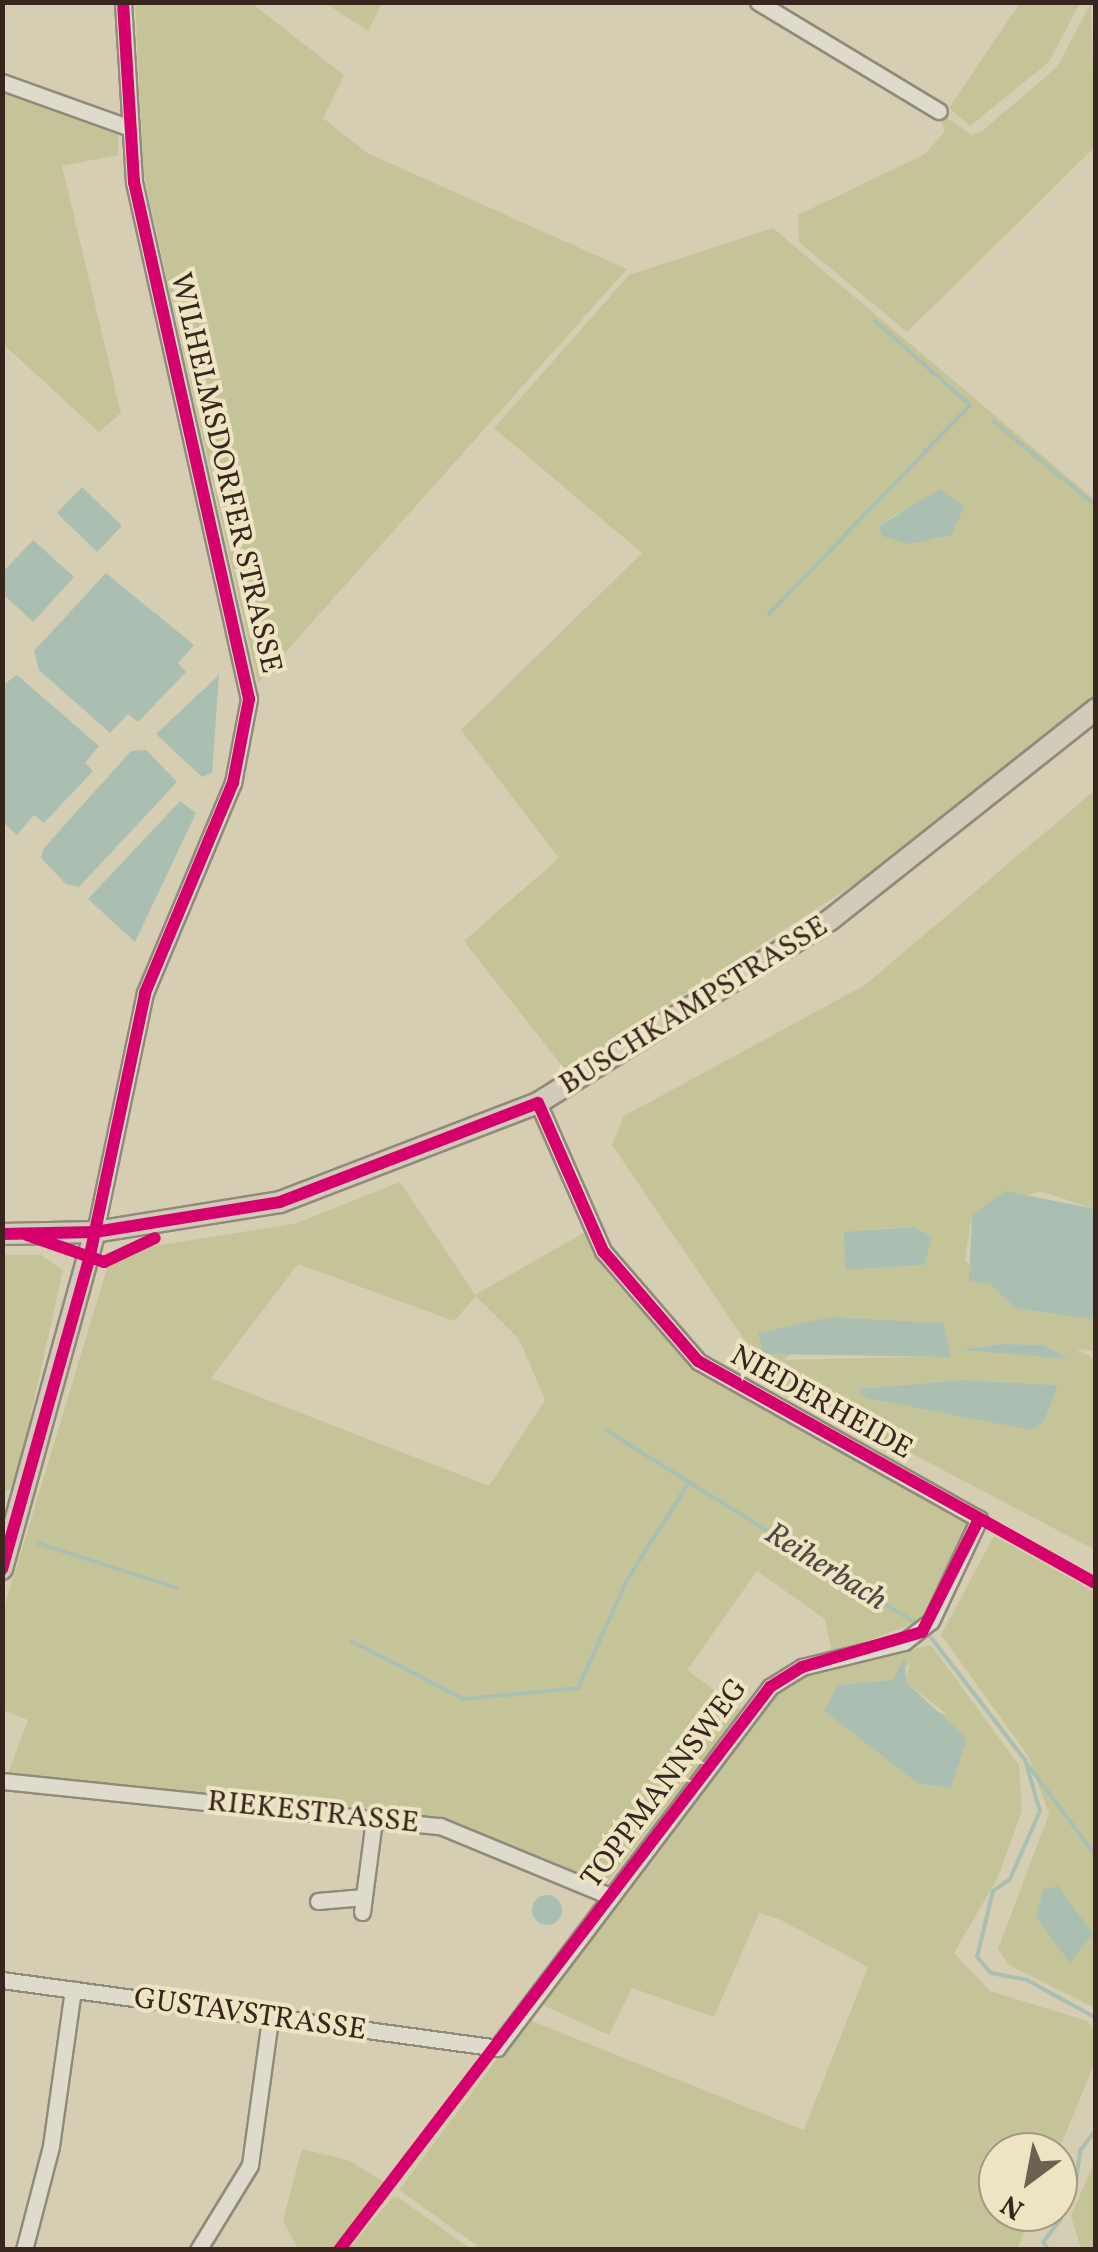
<!DOCTYPE html>
<style>
body{margin:0}
#map{position:relative;width:1098px;height:2252px;overflow:hidden;background:#d5ceb3;font-family:Vollkorn,serif}
div>[style]{position:absolute}
.green>*{inset:0;background:#c5c499}
.water>*{inset:0;background:#abbeb2}
.round{border-radius:50%}
.stream>*{height:4px;margin:-2px;padding:0 2px;transform-origin:2px;border-radius:2px;background:#abbeb2}
.roads{filter:drop-shadow(2px 0 #908a7a) drop-shadow(-2px 0 #908a7a) drop-shadow(0 2px #908a7a) drop-shadow(0 -2px #908a7a)}
.minor>*{height:15px;margin:-7.5px;padding:0 7.5px;transform-origin:7.5px;border-radius:7.5px;background:#dedbcc}
.major>*{height:20px;margin:-10px;padding:0 10px;transform-origin:10px;border-radius:10px;background:#d2cbb9}
.cycleway>*{height:12px;margin:-6px;padding:0 6px;transform-origin:6px;border-radius:6px;background:#d6006c}
span{translate:-50% -50%;white-space:nowrap;text-align:center;line-height:1.15;-webkit-text-stroke:8px #ede4c4;paint-order:stroke}
.street-label{font-size:30px;color:#38261e}
.water-label{font-size:32px;color:#504a43;font-style:italic}
.frame{position:absolute;inset:0;border:5px solid #38261e;pointer-events:none}
.north{position:absolute;left:978px;top:2132px;width:100px;height:100px;box-sizing:border-box;background:#ede4c4;border:2px solid #a59882;border-radius:50%;rotate:212deg;font-size:28px;font-weight:700;line-height:40px;text-align:center;color:#38261e}
.north::after{content:'';display:block;margin:auto;width:35px;height:45px;background:#6f6152;clip-path:polygon(50% 0,100% 100%,50% 72%,0 100%)}
</style>
<div id="map">
<div class="green">
<i style="clip-path:polygon(135px 3px,251px 3px,344px 75px,323px 118px,367px 153px,627px 269px,258px 683px,144px 176px)"></i>
<i style="clip-path:polygon(325px 3px,382px 2px,382px 3px,368px 31px)"></i>
<i style="clip-path:polygon(1020px 3px,1080px 3px,1049px 62px,970px 126px,949px 108px)"></i>
<i style="clip-path:polygon(1091px 3px,1095px 147px,907px 332px,799px 242px,798px 215px,925px 154px,945px 131px,937px 111px,972px 135px,982px 131px,1057px 67px)"></i>
<i style="clip-path:polygon(2px 85px,118px 127px,118px 155px,62px 166px,121px 413px,99px 432px,3px 344px)"></i>
<i style="clip-path:polygon(evenodd,773px 228px,1095px 500px,1095px 700px,941px 828px,566px 1071px,464px 941px,559px 858px,461px 730px,642px 553px,494px 428px,629px 275px,773px 228px,898px 513px,938px 540px,879px 526px,898px 513px)"></i>
<i style="clip-path:polygon(evenodd,1095px 790px,1095px 1209px,1040px 1191px,972px 1215px,965px 1260px,1015px 1308px,1095px 1320px,1095px 1351px,1076px 1349px,1095px 1359px,1095px 1550px,772px 1380px,612px 1145px,624px 1116px,865px 985px,1095px 790px,914px 1227px,924px 1265px,845px 1270px,877px 1229px,914px 1227px,1095px 790px,831px 1317px,943px 1323px,950px 1356px,784px 1360px,831px 1317px,1095px 790px,1001px 1344px,1044px 1345px,1069px 1359px,958px 1350px,1001px 1344px,1095px 790px,963px 1380px,1058px 1385px,1044px 1422px,1031px 1430px,857px 1389px,963px 1380px)"></i>
<i style="clip-path:polygon(evenodd,400px 1182px,475px 1295px,587px 1231px,607px 1273px,693px 1367px,969px 1522px,920px 1621px,832px 1654px,825px 1619px,757px 1571px,687px 1670px,742px 1710px,604px 1887px,440px 1820px,7px 1776px,28px 1720px,3px 1710px,2px 1615px,109px 1262px,124px 1251px,297px 1223px,400px 1182px,298px 1264px,454px 1321px,476px 1296px,519px 1339px,545px 1400px,489px 1486px,211px 1378px,298px 1264px)"></i>
<i style="clip-path:polygon(2px 1255px,41px 1255px,63px 1270px,15px 1486px,3px 1493px)"></i>
<i style="clip-path:polygon(994px 1536px,1095px 1592px,1095px 2008px,1009px 1965px,998px 1949px,1049px 1814px,1028px 1756px,941px 1635px)"></i>
<i style="clip-path:polygon(evenodd,931px 1645px,1019px 1765px,1022px 1811px,998px 1877px,954px 1953px,990px 1991px,1087px 2021px,1095px 2032px,1095px 2062px,1058px 2152px,998px 2152px,998px 2212px,1033px 2212px,1017px 2249px,482px 2249px,399px 2190px,527px 2019px,804px 2130px,868px 1967px,779px 1919px,759px 1913px,714px 2017px,632px 1988px,609px 2035px,540px 2004px,775px 1690px,807px 1673px,931px 1645px,910px 1663px,905px 1682px,948px 1715px,838px 1685px,893px 1680px,910px 1663px)"></i>
<i style="clip-path:polygon(302px 2149px,348px 2160px,388px 2184px,331px 2249px,298px 2249px,283px 2220px)"></i>
<i style="clip-path:polygon(1095px 2160px,1095px 2249px,1081px 2249px,1071px 2216px)"></i>
<i style="clip-path:polygon(393px 2197px,399px 2198px,471px 2249px,348px 2249px)"></i>
</div>
<div class="water">
<i style="clip-path:polygon(82px 487px,122px 526px,97px 552px,57px 513px)"></i>
<i style="clip-path:polygon(940px 489px,964px 506px,952px 535px,909px 544px,882px 536px,879px 526px)"></i>
<i style="clip-path:polygon(33px 540px,74px 577px,33px 622px,3px 594px,2px 573px)"></i>
<i style="clip-path:polygon(106px 573px,194px 645px,178px 663px,186px 672px,138px 722px,128px 714px,110px 733px,39px 670px,34px 651px)"></i>
<i style="clip-path:polygon(17px 675px,99px 746px,85px 763px,93px 771px,44px 823px,34px 815px,17px 835px,2px 821px,3px 685px)"></i>
<i style="clip-path:polygon(219px 675px,212px 773px,202px 777px,156px 734px)"></i>
<i style="clip-path:polygon(146px 750px,177px 782px,79px 887px,66px 884px,41px 858px,44px 848px,131px 751px)"></i>
<i style="clip-path:polygon(180px 801px,196px 813px,135px 942px,88px 899px)"></i>
<i style="clip-path:polygon(1005px 1191px,1095px 1209px,1095px 1320px,1015px 1308px,990px 1284px,969px 1281px,972px 1215px)"></i>
<i style="clip-path:polygon(913px 1227px,932px 1237px,924px 1265px,845px 1270px,844px 1232px)"></i>
<i style="clip-path:polygon(831px 1317px,943px 1323px,951px 1357px,763px 1354px,758px 1333px)"></i>
<i style="clip-path:polygon(1001px 1344px,1044px 1345px,1069px 1359px,958px 1350px)"></i>
<i style="clip-path:polygon(963px 1380px,1058px 1385px,1044px 1422px,1031px 1430px,866px 1398px,857px 1389px)"></i>
<i style="clip-path:polygon(905px 1658px,906px 1682px,967px 1739px,951px 1788px,918px 1783px,824px 1711px,838px 1685px,892px 1680px)"></i>
<i style="clip-path:polygon(1058px 1886px,1093px 1934px,1070px 1963px,1036px 1917px,1043px 1890px)"></i>
<i class="round" style="left:532px;top:1895px;width:30px;height:30px"></i>
</div>
<div class="stream">
<i style="left:993px;top:421px;width:134px;rotate:39.5deg"></i>
<i style="left:769px;top:614px;width:290px;rotate:-46.1deg"></i>
<i style="left:970px;top:405px;width:127px;rotate:-138.5deg"></i>
<i style="left:606px;top:1430px;width:98px;rotate:32.1deg"></i>
<i style="left:37px;top:1543px;width:147px;rotate:17.8deg"></i>
<i style="left:926px;top:1631px;width:163px;rotate:52.5deg"></i>
<i style="left:1025px;top:1760px;width:53px;rotate:73.6deg"></i>
<i style="left:1040px;top:1811px;width:74px;rotate:113.8deg"></i>
<i style="left:1010px;top:1879px;width:21px;rotate:145deg"></i>
<i style="left:993px;top:1891px;width:68px;rotate:103.6deg"></i>
<i style="left:977px;top:1957px;width:21px;rotate:49deg"></i>
<i style="left:991px;top:1973px;width:37px;rotate:11deg"></i>
<i style="left:1027px;top:1980px;width:79px;rotate:28.8deg"></i>
<i style="left:351px;top:1641px;width:127px;rotate:27.2deg"></i>
<i style="left:464px;top:1699px;width:115px;rotate:-5.5deg"></i>
<i style="left:578px;top:1688px;width:116px;rotate:-65.6deg"></i>
<i style="left:626px;top:1582px;width:118px;rotate:-57.8deg"></i>
<i style="left:689px;top:1482px;width:271px;rotate:31.9deg"></i>
<i style="left:1027px;top:1764px;width:115px;rotate:53.1deg"></i>
<i style="left:1058px;top:2198px;width:25px;rotate:-43deg"></i>
<i style="left:1076px;top:2181px;width:30px;rotate:-82deg"></i>
<i style="left:1080px;top:2151px;width:26px;rotate:-53deg"></i>
<i style="left:1049px;top:2250px;width:10px;rotate:-127deg"></i>
<i style="left:1043px;top:2242px;width:29px;rotate:-52deg"></i>
<i style="left:1061px;top:2219px;width:9px;rotate:-108deg"></i>
</div>
<div class="roads">
<div class="minor">
<i style="left:758px;top:2px;width:211px;rotate:31.1deg"></i>
<i style="left:2px;top:82px;width:134px;rotate:19.7deg"></i>
<i style="left:95px;top:1232px;width:244px;rotate:-78.2deg"></i>
<i style="left:145px;top:993px;width:228px;rotate:-67.3deg"></i>
<i style="left:233px;top:783px;width:86px;rotate:-79.2deg"></i>
<i style="left:249px;top:699px;width:530px;rotate:-102.54deg"></i>
<i style="left:134px;top:182px;width:180px;rotate:-93.5deg"></i>
<i style="left:2px;top:1781px;width:440px;rotate:5.9deg"></i>
<i style="left:440px;top:1826px;width:184px;rotate:22.4deg"></i>
<i style="left:318px;top:1901px;width:46px;rotate:-5deg"></i>
<i style="left:362px;top:1912px;width:94px;rotate:-82.6deg"></i>
<i style="left:2px;top:1980px;width:500px;rotate:7.8deg"></i>
<i style="left:497px;top:2048px;width:453px;rotate:-52.9deg"></i>
<i style="left:770px;top:1687px;width:38px;rotate:-32deg"></i>
<i style="left:802px;top:1667px;width:105px;rotate:-13.8deg"></i>
<i style="left:904px;top:1642px;width:34px;rotate:-38deg"></i>
<i style="left:931px;top:1621px;width:113px;rotate:-64.8deg"></i>
<i style="left:979px;top:1519px;width:322px;rotate:-150.7deg"></i>
<i style="left:698px;top:1361px;width:145px;rotate:-130.8deg"></i>
<i style="left:603px;top:1251px;width:162px;rotate:-113.7deg"></i>
<i style="left:24px;top:2250px;width:107px;rotate:-75.4deg"></i>
<i style="left:51px;top:2146px;width:158px;rotate:-82deg"></i>
<i style="left:198px;top:2250px;width:100px;rotate:-58.5deg"></i>
<i style="left:250px;top:2165px;width:147px;rotate:-82.2deg"></i>
</div>
<div class="major">
<i style="left:2px;top:1234px;width:93px;rotate:-1.2deg"></i>
<i style="left:95px;top:1232px;width:187px;rotate:-9.2deg"></i>
<i style="left:280px;top:1202px;width:276px;rotate:-21deg"></i>
<i style="left:538px;top:1103px;width:345px;rotate:-32.1deg"></i>
<i style="left:830px;top:920px;width:340px;rotate:-38.4deg"></i>
<i style="left:2px;top:1569px;width:350px;rotate:-74.6deg"></i>
</div>
</div>
<div class="cycleway">
<i style="left:2px;top:1234px;width:93px;rotate:-1.2deg"></i>
<i style="left:95px;top:1232px;width:187px;rotate:-9.2deg"></i>
<i style="left:280px;top:1202px;width:276px;rotate:-21deg"></i>
<i style="left:538px;top:1103px;width:162px;rotate:66.3deg"></i>
<i style="left:603px;top:1251px;width:145px;rotate:49.2deg"></i>
<i style="left:698px;top:1361px;width:456px;rotate:29.2deg"></i>
<i style="left:27px;top:1235px;width:82px;rotate:19.3deg"></i>
<i style="left:104px;top:1262px;width:56px;rotate:-25.2deg"></i>
<i style="left:2px;top:1569px;width:326px;rotate:-74.3deg"></i>
<i style="left:90px;top:1255px;width:268px;rotate:-78.1deg"></i>
<i style="left:145px;top:993px;width:228px;rotate:-67.3deg"></i>
<i style="left:233px;top:783px;width:86px;rotate:-79.2deg"></i>
<i style="left:249px;top:699px;width:530px;rotate:-102.54deg"></i>
<i style="left:134px;top:182px;width:180px;rotate:-93.5deg"></i>
<i style="left:339px;top:2250px;width:709px;rotate:-52.56deg"></i>
<i style="left:770px;top:1687px;width:38px;rotate:-32deg"></i>
<i style="left:802px;top:1667px;width:125px;rotate:-16.3deg"></i>
<i style="left:922px;top:1632px;width:127px;rotate:-63.2deg"></i>
</div>
<div class="street-label">
<span style="left:225px;top:473px;rotate:77deg">WILHELMSDORFER STRASSE</span>
<span style="left:694px;top:1006px;rotate:-32deg">BUSCHKAMPSTRASSE</span>
<span style="left:821px;top:1403px;rotate:29deg">NIEDERHEIDE</span>
<span style="left:665px;top:1784px;rotate:-53deg">TOPPMANNSWEG</span>
<span style="left:313px;top:1813px;rotate:6deg">RIEKESTRASSE</span>
<span style="left:250px;top:2015px;rotate:8deg">GUSTAVSTRASSE</span>
</div>
<div class="water-label">
<span style="left:825px;top:1568px;rotate:32deg">Reiherbach</span>
</div>
<div class="frame"></div>
<div class="north">N</div>
</div>
